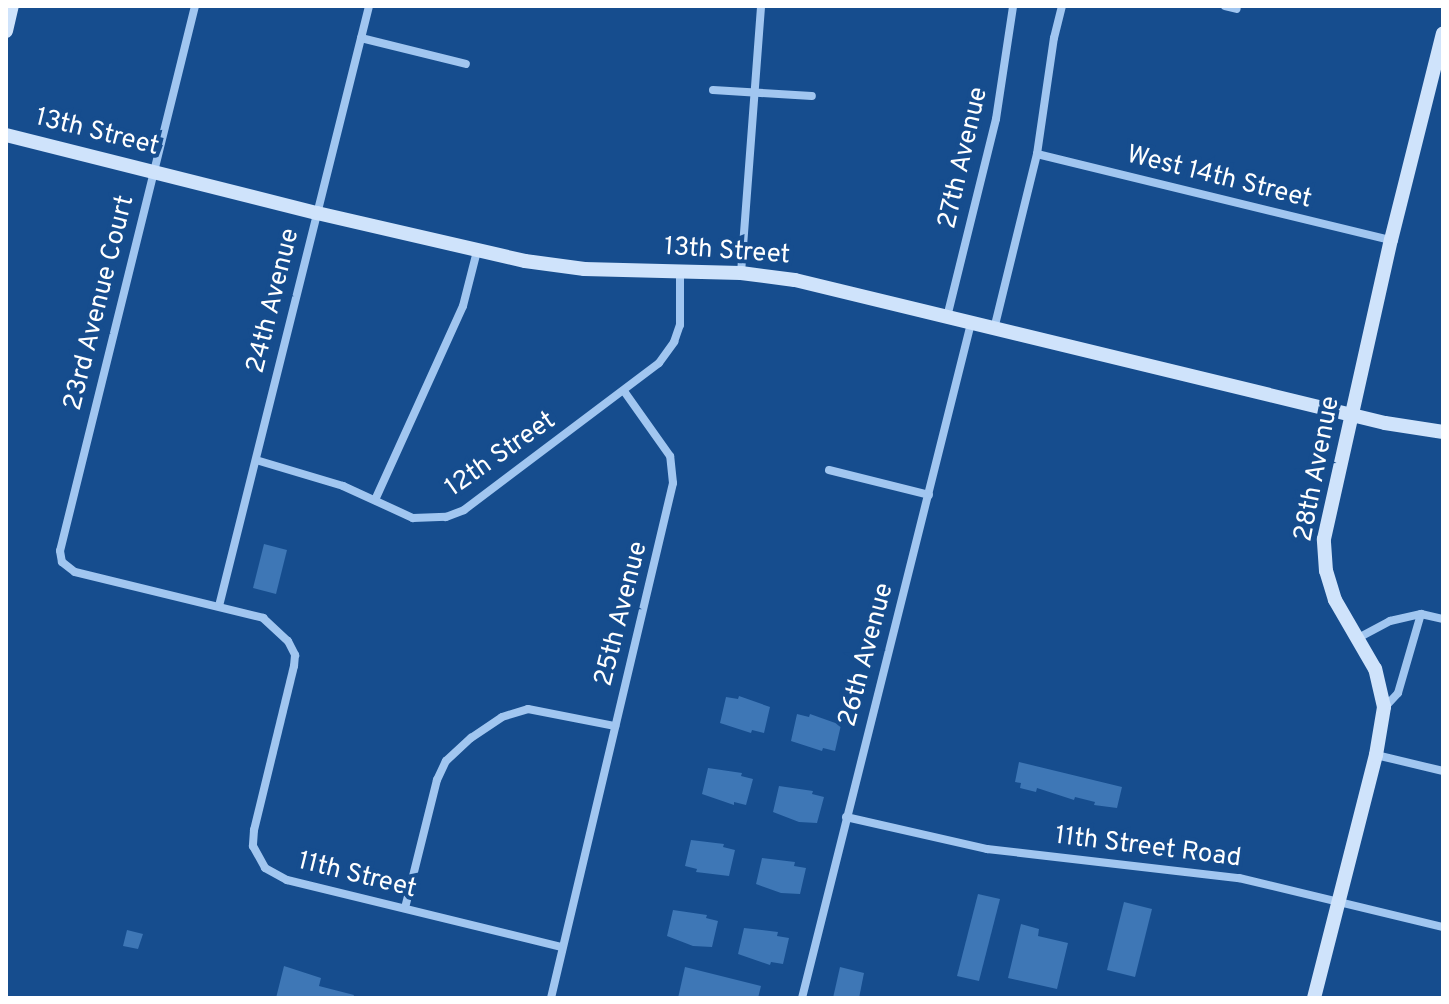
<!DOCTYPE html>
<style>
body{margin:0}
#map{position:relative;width:1449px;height:1004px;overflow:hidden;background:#164d8e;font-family:Overpass,sans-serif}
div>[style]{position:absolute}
.building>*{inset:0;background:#3e77b6}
.street>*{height:8px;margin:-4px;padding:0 4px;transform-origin:4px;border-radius:4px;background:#a1c6f0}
.secondary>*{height:14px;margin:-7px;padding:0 7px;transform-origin:7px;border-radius:7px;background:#cfe3fb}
span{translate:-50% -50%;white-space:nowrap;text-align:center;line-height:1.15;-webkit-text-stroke:8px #164d8e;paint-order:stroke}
.street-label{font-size:26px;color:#fff}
.frame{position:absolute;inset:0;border:8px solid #fff;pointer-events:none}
</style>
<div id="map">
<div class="building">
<i style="clip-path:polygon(264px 544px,287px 550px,276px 594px,253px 588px)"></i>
<i style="clip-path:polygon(739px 696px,770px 707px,764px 733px,752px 730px,751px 733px,720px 723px,726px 697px,738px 699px)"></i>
<i style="clip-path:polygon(797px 714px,809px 717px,810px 714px,841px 725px,835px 751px,823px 748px,822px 751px,791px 741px)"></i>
<i style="clip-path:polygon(1019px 762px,1122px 787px,1117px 808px,1094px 805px,1095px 802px,1075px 797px,1074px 800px,1037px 788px,1036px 792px,1020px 788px,1021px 783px,1015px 782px)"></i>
<i style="clip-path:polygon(708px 768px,742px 773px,741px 776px,753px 779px,746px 805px,734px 802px,734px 805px,702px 794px)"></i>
<i style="clip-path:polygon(779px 786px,813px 791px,812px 794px,824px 797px,817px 823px,799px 822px,773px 812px)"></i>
<i style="clip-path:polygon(691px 840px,724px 844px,723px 847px,735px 850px,729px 876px,696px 872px,697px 869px,685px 866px)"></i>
<i style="clip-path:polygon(762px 858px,795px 862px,794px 866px,806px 868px,800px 894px,781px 893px,756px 884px)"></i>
<i style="clip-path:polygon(978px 894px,1000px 899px,979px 981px,957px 976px)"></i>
<i style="clip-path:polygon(1124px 902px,1152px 909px,1135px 977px,1107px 970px)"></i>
<i style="clip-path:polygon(673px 910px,707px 915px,706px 918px,718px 921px,712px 947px,693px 946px,667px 936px)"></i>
<i style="clip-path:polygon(1021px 924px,1039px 929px,1038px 936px,1068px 943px,1057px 989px,1008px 978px)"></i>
<i style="clip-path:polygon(744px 928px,778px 932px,777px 936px,789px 938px,783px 964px,771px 962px,770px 965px,738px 954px)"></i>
<i style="clip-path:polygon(127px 930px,143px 934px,138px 949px,123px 946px)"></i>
<i style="clip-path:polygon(284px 966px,321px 978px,319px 986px,354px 995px,353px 998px,276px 998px)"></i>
<i style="clip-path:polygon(685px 967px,761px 986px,758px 998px,678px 998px)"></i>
<i style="clip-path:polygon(840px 967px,864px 973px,859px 998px,833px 998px)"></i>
</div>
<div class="street">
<i style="left:195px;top:6px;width:561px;rotate:103.91deg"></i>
<i style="left:60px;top:551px;width:11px;rotate:80deg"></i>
<i style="left:62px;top:562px;width:16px;rotate:38deg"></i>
<i style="left:75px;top:572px;width:194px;rotate:13.7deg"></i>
<i style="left:263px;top:618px;width:34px;rotate:43deg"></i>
<i style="left:288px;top:641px;width:16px;rotate:63deg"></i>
<i style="left:295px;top:655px;width:11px;rotate:95deg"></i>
<i style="left:294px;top:666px;width:169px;rotate:103.7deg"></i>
<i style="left:254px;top:830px;width:16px;rotate:94deg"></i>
<i style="left:253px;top:846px;width:25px;rotate:61deg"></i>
<i style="left:265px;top:868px;width:25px;rotate:29deg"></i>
<i style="left:287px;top:880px;width:283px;rotate:13.7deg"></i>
<i style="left:1225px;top:6px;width:12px;rotate:14deg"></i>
<i style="left:361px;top:38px;width:108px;rotate:13.9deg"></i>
<i style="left:713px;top:90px;width:99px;rotate:3.5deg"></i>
<i style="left:1037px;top:154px;width:364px;rotate:13.7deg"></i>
<i style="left:741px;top:273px;width:268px;rotate:-85.7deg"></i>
<i style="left:947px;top:317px;width:204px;rotate:-76.1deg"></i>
<i style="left:996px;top:119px;width:114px;rotate:-81.4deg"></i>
<i style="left:994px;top:329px;width:180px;rotate:-76.2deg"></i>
<i style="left:1037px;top:154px;width:117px;rotate:-81.7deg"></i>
<i style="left:1054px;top:38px;width:33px;rotate:-76deg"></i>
<i style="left:256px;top:460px;width:91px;rotate:16.6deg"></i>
<i style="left:343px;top:486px;width:77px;rotate:24.6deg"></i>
<i style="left:413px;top:518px;width:33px;rotate:-2deg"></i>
<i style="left:446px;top:517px;width:19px;rotate:-21deg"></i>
<i style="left:464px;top:510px;width:244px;rotate:-37deg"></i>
<i style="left:659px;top:363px;width:26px;rotate:-54deg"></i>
<i style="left:674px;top:342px;width:18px;rotate:-71deg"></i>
<i style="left:680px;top:325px;width:55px;rotate:-90deg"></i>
<i style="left:829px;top:470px;width:103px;rotate:14deg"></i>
<i style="left:375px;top:500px;width:213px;rotate:-65.6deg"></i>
<i style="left:463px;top:306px;width:57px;rotate:-75.7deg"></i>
<i style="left:219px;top:606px;width:618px;rotate:-75.96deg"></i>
<i style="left:1360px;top:637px;width:34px;rotate:-28deg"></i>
<i style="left:1390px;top:621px;width:32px;rotate:-13deg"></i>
<i style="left:1421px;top:614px;width:23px;rotate:13deg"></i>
<i style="left:1385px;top:707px;width:19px;rotate:-47deg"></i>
<i style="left:1398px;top:693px;width:82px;rotate:-73.8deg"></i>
<i style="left:1376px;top:755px;width:69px;rotate:13.4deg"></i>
<i style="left:846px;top:817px;width:145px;rotate:12.8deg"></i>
<i style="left:987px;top:849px;width:254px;rotate:6.6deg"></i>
<i style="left:1239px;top:878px;width:210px;rotate:13.5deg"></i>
<i style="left:405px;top:908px;width:132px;rotate:-76deg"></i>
<i style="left:437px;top:780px;width:21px;rotate:-65deg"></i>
<i style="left:446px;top:761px;width:34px;rotate:-43deg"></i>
<i style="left:471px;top:738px;width:37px;rotate:-34deg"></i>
<i style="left:502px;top:717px;width:27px;rotate:-17deg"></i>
<i style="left:528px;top:709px;width:89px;rotate:11.1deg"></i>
<i style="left:551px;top:998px;width:529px;rotate:-76.67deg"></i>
<i style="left:673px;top:483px;width:27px;rotate:-96deg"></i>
<i style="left:670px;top:456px;width:80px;rotate:-125.3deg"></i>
<i style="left:802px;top:998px;width:696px;rotate:-75.94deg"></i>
</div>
<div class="secondary">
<i style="left:6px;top:31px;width:26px;rotate:-77deg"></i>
<i style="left:6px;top:135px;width:321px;rotate:14.1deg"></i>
<i style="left:317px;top:213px;width:213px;rotate:13deg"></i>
<i style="left:525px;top:261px;width:60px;rotate:7.7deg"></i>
<i style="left:584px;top:269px;width:157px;rotate:1.5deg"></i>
<i style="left:741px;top:273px;width:54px;rotate:7.4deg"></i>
<i style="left:795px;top:280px;width:607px;rotate:13.62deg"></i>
<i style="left:1385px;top:423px;width:59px;rotate:8.8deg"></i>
<i style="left:1314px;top:998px;width:251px;rotate:-75.7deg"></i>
<i style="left:1376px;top:755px;width:49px;rotate:-80.5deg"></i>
<i style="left:1384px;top:707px;width:39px;rotate:-103deg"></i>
<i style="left:1375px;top:669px;width:80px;rotate:-120.1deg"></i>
<i style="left:1335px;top:600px;width:30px;rotate:-107deg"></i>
<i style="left:1326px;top:571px;width:32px;rotate:-94deg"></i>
<i style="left:1324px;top:539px;width:306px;rotate:-77.4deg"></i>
<i style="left:1391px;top:240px;width:213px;rotate:-75.9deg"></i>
</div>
<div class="street-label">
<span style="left:97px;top:133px;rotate:14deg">13th Street</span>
<span style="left:964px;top:158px;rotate:-77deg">27th Avenue</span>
<span style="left:1219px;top:178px;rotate:14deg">West 14th Street</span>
<span style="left:727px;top:252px;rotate:4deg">13th Street</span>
<span style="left:274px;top:301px;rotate:-76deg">24th Avenue</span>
<span style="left:100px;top:303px;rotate:-76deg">23rd Avenue Court</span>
<span style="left:501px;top:455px;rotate:-35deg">12th Street</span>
<span style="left:1318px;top:469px;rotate:-79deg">28th Avenue</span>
<span style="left:622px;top:614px;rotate:-76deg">25th Avenue</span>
<span style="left:867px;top:655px;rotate:-75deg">26th Avenue</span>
<span style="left:1148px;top:848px;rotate:7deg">11th Street Road</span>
<span style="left:357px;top:876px;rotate:14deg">11th Street</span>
</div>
<div class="frame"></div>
</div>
